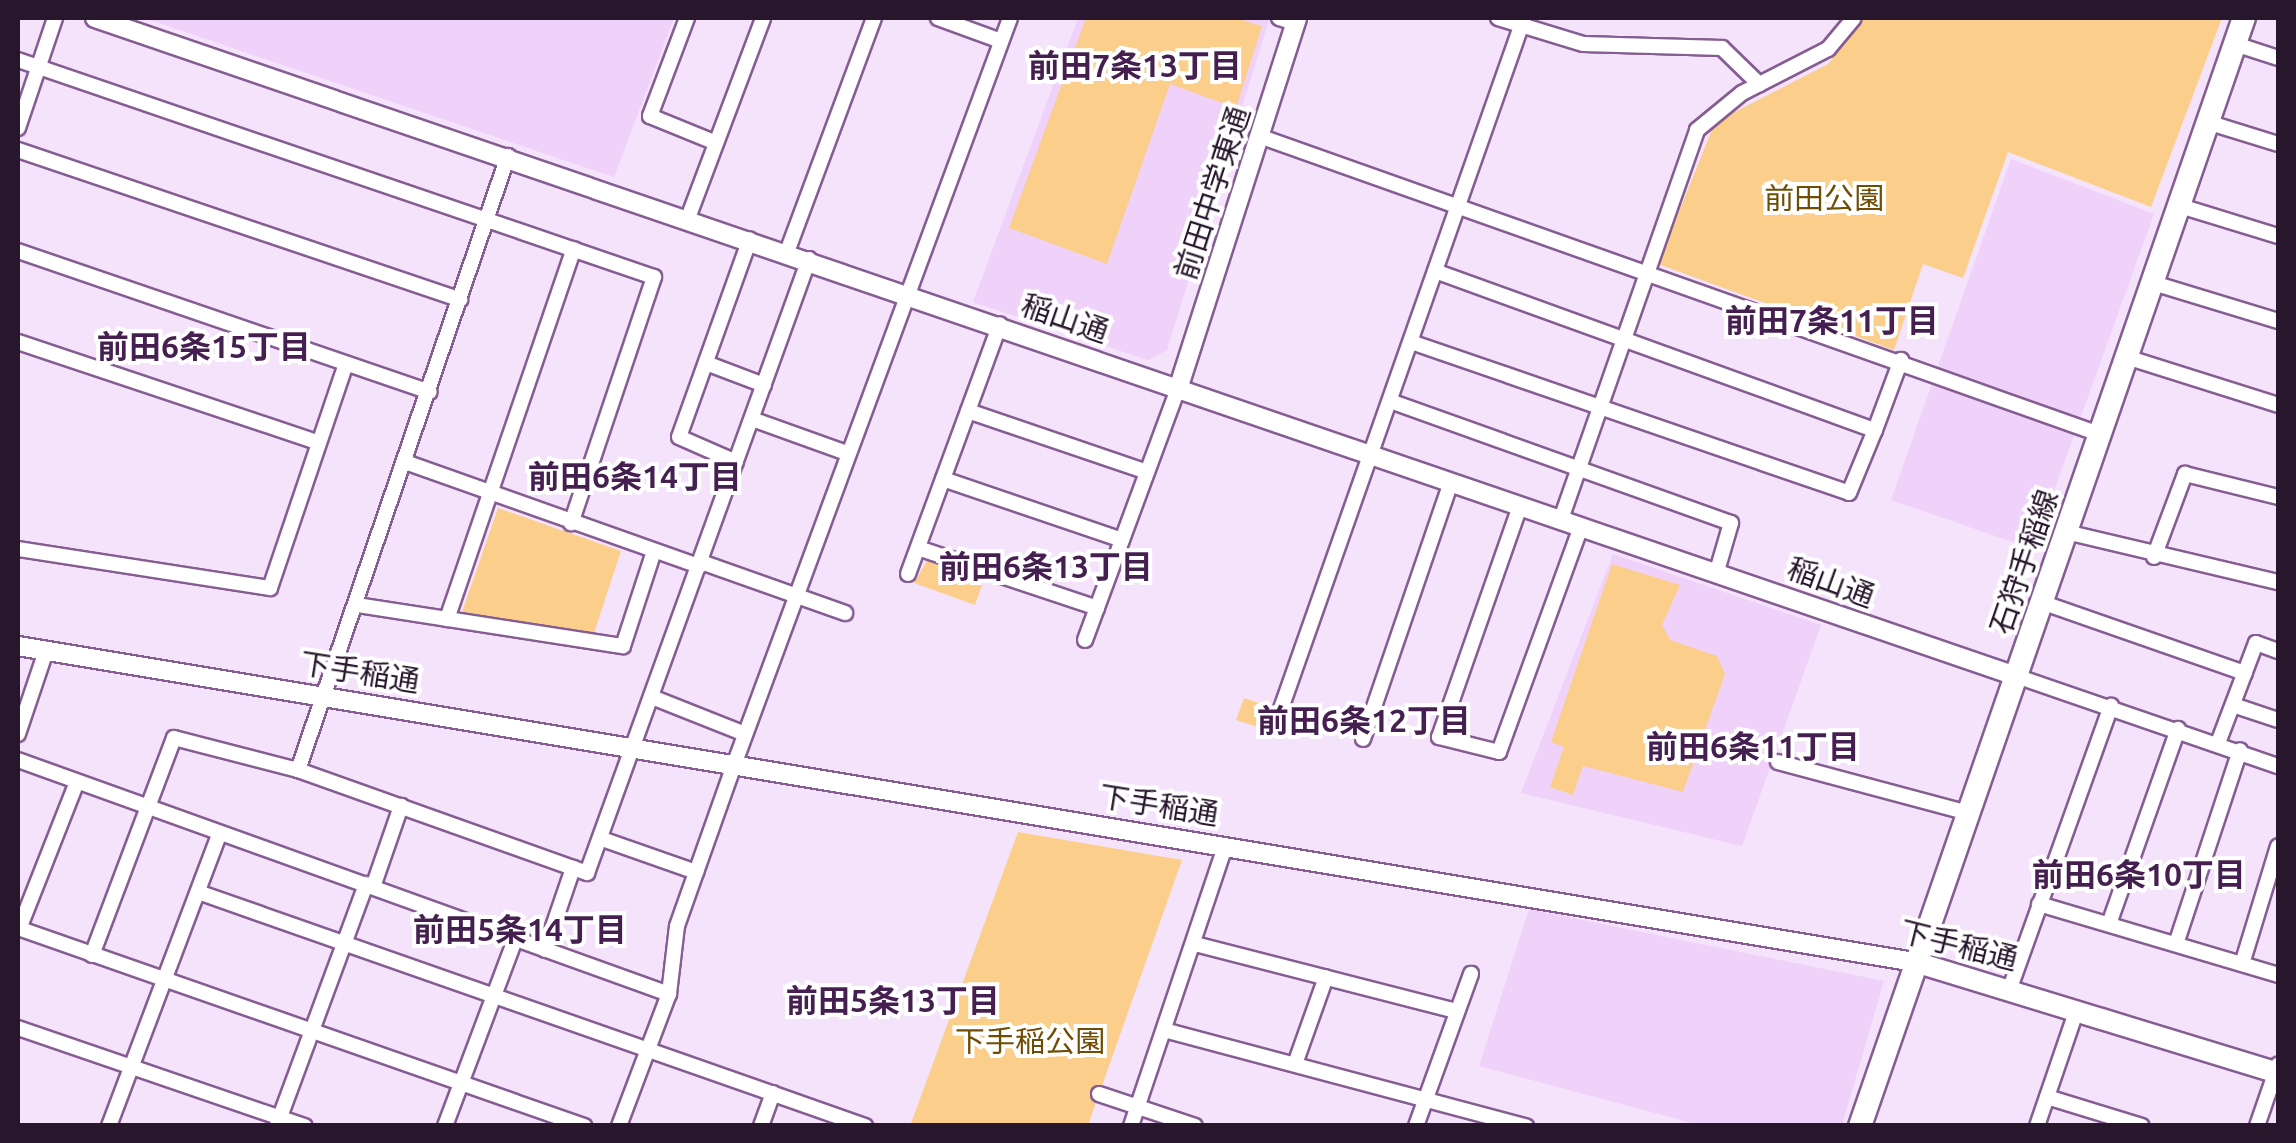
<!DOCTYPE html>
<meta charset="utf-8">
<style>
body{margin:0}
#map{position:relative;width:2296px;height:1143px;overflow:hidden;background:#f5e3fb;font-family:Ubuntu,"Noto Sans JP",sans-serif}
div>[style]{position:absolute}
.built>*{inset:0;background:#efd1f9}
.green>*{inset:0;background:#fbcf8b}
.roads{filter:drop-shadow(2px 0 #865d93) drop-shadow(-2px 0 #865d93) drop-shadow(0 2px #865d93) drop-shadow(0 -2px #865d93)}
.minor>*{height:14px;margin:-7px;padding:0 7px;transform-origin:7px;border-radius:7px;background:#fff}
.tertiary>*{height:18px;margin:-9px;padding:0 9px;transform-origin:9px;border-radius:9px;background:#fff}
.secondary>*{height:20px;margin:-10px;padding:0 10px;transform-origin:10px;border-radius:10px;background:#fff}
.primary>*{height:22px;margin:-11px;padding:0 11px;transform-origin:11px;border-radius:11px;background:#fff}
span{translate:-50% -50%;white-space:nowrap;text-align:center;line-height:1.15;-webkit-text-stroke:8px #fff;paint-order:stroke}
.street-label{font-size:30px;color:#27162c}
.park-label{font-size:30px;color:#704d05}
.neighbourhood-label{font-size:32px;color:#441f50;font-weight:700}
.frame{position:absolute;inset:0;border:20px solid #27162c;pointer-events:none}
</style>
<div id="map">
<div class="built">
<i style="clip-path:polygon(144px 18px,674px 18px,614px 177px)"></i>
<i style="clip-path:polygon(1078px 18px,1269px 20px,1167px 350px,1148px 360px,973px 302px)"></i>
<i style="clip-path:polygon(2011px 159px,2154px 214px,2033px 549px,1891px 500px)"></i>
<i style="clip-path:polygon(1613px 554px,1821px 625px,1742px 846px,1521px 793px)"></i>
<i style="clip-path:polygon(1529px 909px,1884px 981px,1842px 1125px,1700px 1125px,1479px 1066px)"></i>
</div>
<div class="green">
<i style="clip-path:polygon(1086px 18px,1235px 18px,1262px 26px,1236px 108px,1170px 84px,1107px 264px,1009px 228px)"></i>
<i style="clip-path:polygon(1864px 18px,2222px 18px,2151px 207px,2008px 152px,1963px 278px,1923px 264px,1894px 350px,1658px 264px,1715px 122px,1828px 64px)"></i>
<i style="clip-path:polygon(498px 508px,621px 551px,593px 636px,462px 612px)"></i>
<i style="clip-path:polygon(928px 559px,984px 579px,975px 605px,914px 583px)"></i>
<i style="clip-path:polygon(1612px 564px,1680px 585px,1662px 625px,1670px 640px,1717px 656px,1725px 674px,1683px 792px,1583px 766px,1573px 795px,1550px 787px,1564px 747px,1551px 742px)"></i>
<i style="clip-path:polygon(1244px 698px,1274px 708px,1267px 730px,1236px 720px)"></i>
<i style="clip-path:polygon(1018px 832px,1182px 860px,1088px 1125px,910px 1126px)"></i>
</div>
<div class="roads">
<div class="minor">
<i style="left:687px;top:18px;width:105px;rotate:110.7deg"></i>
<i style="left:650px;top:116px;width:71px;rotate:22.2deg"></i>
<i style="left:938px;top:18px;width:67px;rotate:20.1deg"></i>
<i style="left:1279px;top:18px;width:17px;rotate:17deg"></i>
<i style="left:1498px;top:18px;width:89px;rotate:17deg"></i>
<i style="left:1583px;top:44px;width:139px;rotate:1.6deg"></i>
<i style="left:1722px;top:48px;width:52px;rotate:44.2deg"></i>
<i style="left:2235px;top:44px;width:45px;rotate:18deg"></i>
<i style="left:18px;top:60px;width:672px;rotate:18.84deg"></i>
<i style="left:654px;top:277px;width:260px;rotate:108.6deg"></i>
<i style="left:2207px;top:122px;width:74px;rotate:17.2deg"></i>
<i style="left:18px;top:128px;width:116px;rotate:-71.4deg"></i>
<i style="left:1259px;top:136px;width:891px;rotate:19.53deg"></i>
<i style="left:18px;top:150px;width:467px;rotate:18.7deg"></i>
<i style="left:2177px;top:205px;width:106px;rotate:17.1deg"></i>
<i style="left:688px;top:218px;width:214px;rotate:-69.4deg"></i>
<i style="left:18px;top:251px;width:435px;rotate:18.9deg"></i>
<i style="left:787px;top:252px;width:250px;rotate:-69.6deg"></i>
<i style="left:1435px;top:271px;width:468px;rotate:19.9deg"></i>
<i style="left:1875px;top:430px;width:75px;rotate:-69.6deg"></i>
<i style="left:2150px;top:282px;width:134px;rotate:16.9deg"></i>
<i style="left:18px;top:342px;width:317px;rotate:18.5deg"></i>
<i style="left:1411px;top:342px;width:463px;rotate:19deg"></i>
<i style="left:1849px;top:493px;width:68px;rotate:-67.6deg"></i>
<i style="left:2123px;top:356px;width:163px;rotate:17.5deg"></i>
<i style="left:706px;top:363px;width:62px;rotate:20.8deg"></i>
<i style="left:1390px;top:401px;width:362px;rotate:19.7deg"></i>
<i style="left:1731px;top:523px;width:50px;rotate:106.3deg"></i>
<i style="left:968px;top:411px;width:189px;rotate:18.8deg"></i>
<i style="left:752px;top:419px;width:101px;rotate:19.7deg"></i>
<i style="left:405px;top:462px;width:312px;rotate:19.5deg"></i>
<i style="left:736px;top:462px;width:62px;rotate:-156.3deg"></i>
<i style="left:679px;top:437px;width:210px;rotate:-70.3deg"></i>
<i style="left:943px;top:479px;width:189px;rotate:18.8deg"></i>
<i style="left:1520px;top:506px;width:245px;rotate:109.3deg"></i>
<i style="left:1439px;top:737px;width:62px;rotate:14deg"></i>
<i style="left:1499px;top:752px;width:239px;rotate:-70deg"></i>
<i style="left:1561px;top:519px;width:412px;rotate:-70.7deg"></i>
<i style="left:1697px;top:130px;width:58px;rotate:-39.4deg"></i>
<i style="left:1742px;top:93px;width:97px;rotate:-27.1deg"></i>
<i style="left:1828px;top:49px;width:40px;rotate:-50deg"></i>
<i style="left:2066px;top:532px;width:218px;rotate:13.3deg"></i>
<i style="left:918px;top:548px;width:189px;rotate:18.5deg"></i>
<i style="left:18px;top:549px;width:255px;rotate:8.8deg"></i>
<i style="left:270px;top:588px;width:237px;rotate:-71.3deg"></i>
<i style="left:2154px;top:557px;width:89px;rotate:-69.5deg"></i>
<i style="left:2185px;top:474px;width:96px;rotate:13.9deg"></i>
<i style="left:701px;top:562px;width:153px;rotate:19.5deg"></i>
<i style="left:908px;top:574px;width:266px;rotate:-69.8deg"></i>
<i style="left:2041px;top:602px;width:216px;rotate:19.2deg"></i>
<i style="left:357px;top:605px;width:269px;rotate:8.8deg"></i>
<i style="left:623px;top:646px;width:97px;rotate:-71.9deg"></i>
<i style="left:447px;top:619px;width:391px;rotate:-71.1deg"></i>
<i style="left:1085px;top:640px;width:271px;rotate:-69.7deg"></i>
<i style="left:2016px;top:676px;width:277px;rotate:19deg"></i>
<i style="left:652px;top:697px;width:100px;rotate:21.7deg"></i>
<i style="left:2233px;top:705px;width:47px;rotate:18.4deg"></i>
<i style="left:1277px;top:720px;width:744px;rotate:-70.62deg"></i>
<i style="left:18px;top:734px;width:88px;rotate:-71.4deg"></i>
<i style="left:1363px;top:739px;width:272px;rotate:-71.1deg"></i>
<i style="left:2218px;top:743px;width:107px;rotate:-69.2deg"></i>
<i style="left:2256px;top:643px;width:23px;rotate:20deg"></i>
<i style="left:18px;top:760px;width:692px;rotate:19.77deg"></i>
<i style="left:1778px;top:762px;width:197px;rotate:15deg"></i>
<i style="left:298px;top:770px;width:649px;rotate:-71.12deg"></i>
<i style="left:602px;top:839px;width:100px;rotate:19.3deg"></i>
<i style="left:373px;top:887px;width:86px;rotate:-70.9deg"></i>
<i style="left:198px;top:892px;width:707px;rotate:19.33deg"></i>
<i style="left:2039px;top:904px;width:249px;rotate:16.5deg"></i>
<i style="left:2109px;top:924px;width:207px;rotate:-70.5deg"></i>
<i style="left:18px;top:928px;width:600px;rotate:19.28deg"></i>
<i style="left:19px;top:929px;width:158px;rotate:-68.5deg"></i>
<i style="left:1195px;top:944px;width:269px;rotate:14.4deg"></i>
<i style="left:2176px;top:944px;width:204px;rotate:-71.7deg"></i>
<i style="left:545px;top:950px;width:87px;rotate:-71.1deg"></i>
<i style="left:92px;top:955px;width:232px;rotate:-69.3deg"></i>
<i style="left:174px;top:738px;width:128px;rotate:14.5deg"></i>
<i style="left:298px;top:770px;width:307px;rotate:19.6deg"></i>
<i style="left:587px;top:873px;width:653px;rotate:-70.12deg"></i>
<i style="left:2242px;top:964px;width:123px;rotate:-73deg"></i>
<i style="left:2010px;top:988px;width:300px;rotate:-70.3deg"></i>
<i style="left:18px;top:1028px;width:303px;rotate:18.9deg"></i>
<i style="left:1164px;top:1030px;width:375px;rotate:14.9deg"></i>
<i style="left:1295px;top:1064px;width:92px;rotate:-70.4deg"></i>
<i style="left:1099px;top:1094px;width:101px;rotate:18.4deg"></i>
<i style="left:2047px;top:1097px;width:99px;rotate:17deg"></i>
<i style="left:277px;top:1125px;width:257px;rotate:-69.7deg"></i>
<i style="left:109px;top:1126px;width:313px;rotate:-69.3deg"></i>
<i style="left:445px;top:1126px;width:199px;rotate:-69.4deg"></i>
<i style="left:619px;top:1126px;width:141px;rotate:-69.3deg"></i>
<i style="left:669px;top:994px;width:68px;rotate:-83.3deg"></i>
<i style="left:677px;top:926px;width:171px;rotate:-70.5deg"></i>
<i style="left:734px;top:765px;width:796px;rotate:-69.72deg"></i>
<i style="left:761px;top:1126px;width:35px;rotate:-70deg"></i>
<i style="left:1131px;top:1126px;width:294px;rotate:-71.4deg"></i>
<i style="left:1416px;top:1126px;width:162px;rotate:-70.1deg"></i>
<i style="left:2037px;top:1126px;width:124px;rotate:-71.1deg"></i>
<i style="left:2257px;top:1126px;width:65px;rotate:-71deg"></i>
</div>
<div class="tertiary">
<i style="left:95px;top:18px;width:2031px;rotate:18.91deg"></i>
<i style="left:1179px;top:386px;width:386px;rotate:-72.2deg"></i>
<i style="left:18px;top:646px;width:1923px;rotate:9.46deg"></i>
</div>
<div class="secondary">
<i style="left:1915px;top:962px;width:380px;rotate:17deg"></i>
</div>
<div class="primary">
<i style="left:1860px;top:1126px;width:1173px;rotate:-70.89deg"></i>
</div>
</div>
<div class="street-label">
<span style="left:1212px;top:193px;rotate:-72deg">前田中学東通</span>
<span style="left:1065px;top:318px;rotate:19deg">稲山通</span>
<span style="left:2024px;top:562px;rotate:-71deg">石狩手稲線</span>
<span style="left:1831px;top:582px;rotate:20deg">稲山通</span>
<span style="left:360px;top:672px;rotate:9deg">下手稲通</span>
<span style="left:1159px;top:805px;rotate:9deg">下手稲通</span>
<span style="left:1959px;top:945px;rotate:14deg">下手稲通</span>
</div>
<div class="park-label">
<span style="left:1824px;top:198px">前田公園</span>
<span style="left:1030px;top:1041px">下手稲公園</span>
</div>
<div class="neighbourhood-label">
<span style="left:1135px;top:65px">前田7条13丁目</span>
<span style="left:1832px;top:320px">前田7条11丁目</span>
<span style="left:204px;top:346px">前田6条15丁目</span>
<span style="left:635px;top:476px">前田6条14丁目</span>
<span style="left:1046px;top:566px">前田6条13丁目</span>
<span style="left:1364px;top:720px">前田6条12丁目</span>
<span style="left:1753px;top:746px">前田6条11丁目</span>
<span style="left:2139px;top:874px">前田6条10丁目</span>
<span style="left:520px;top:929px">前田5条14丁目</span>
<span style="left:893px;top:1000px">前田5条13丁目</span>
</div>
<div class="frame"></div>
</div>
